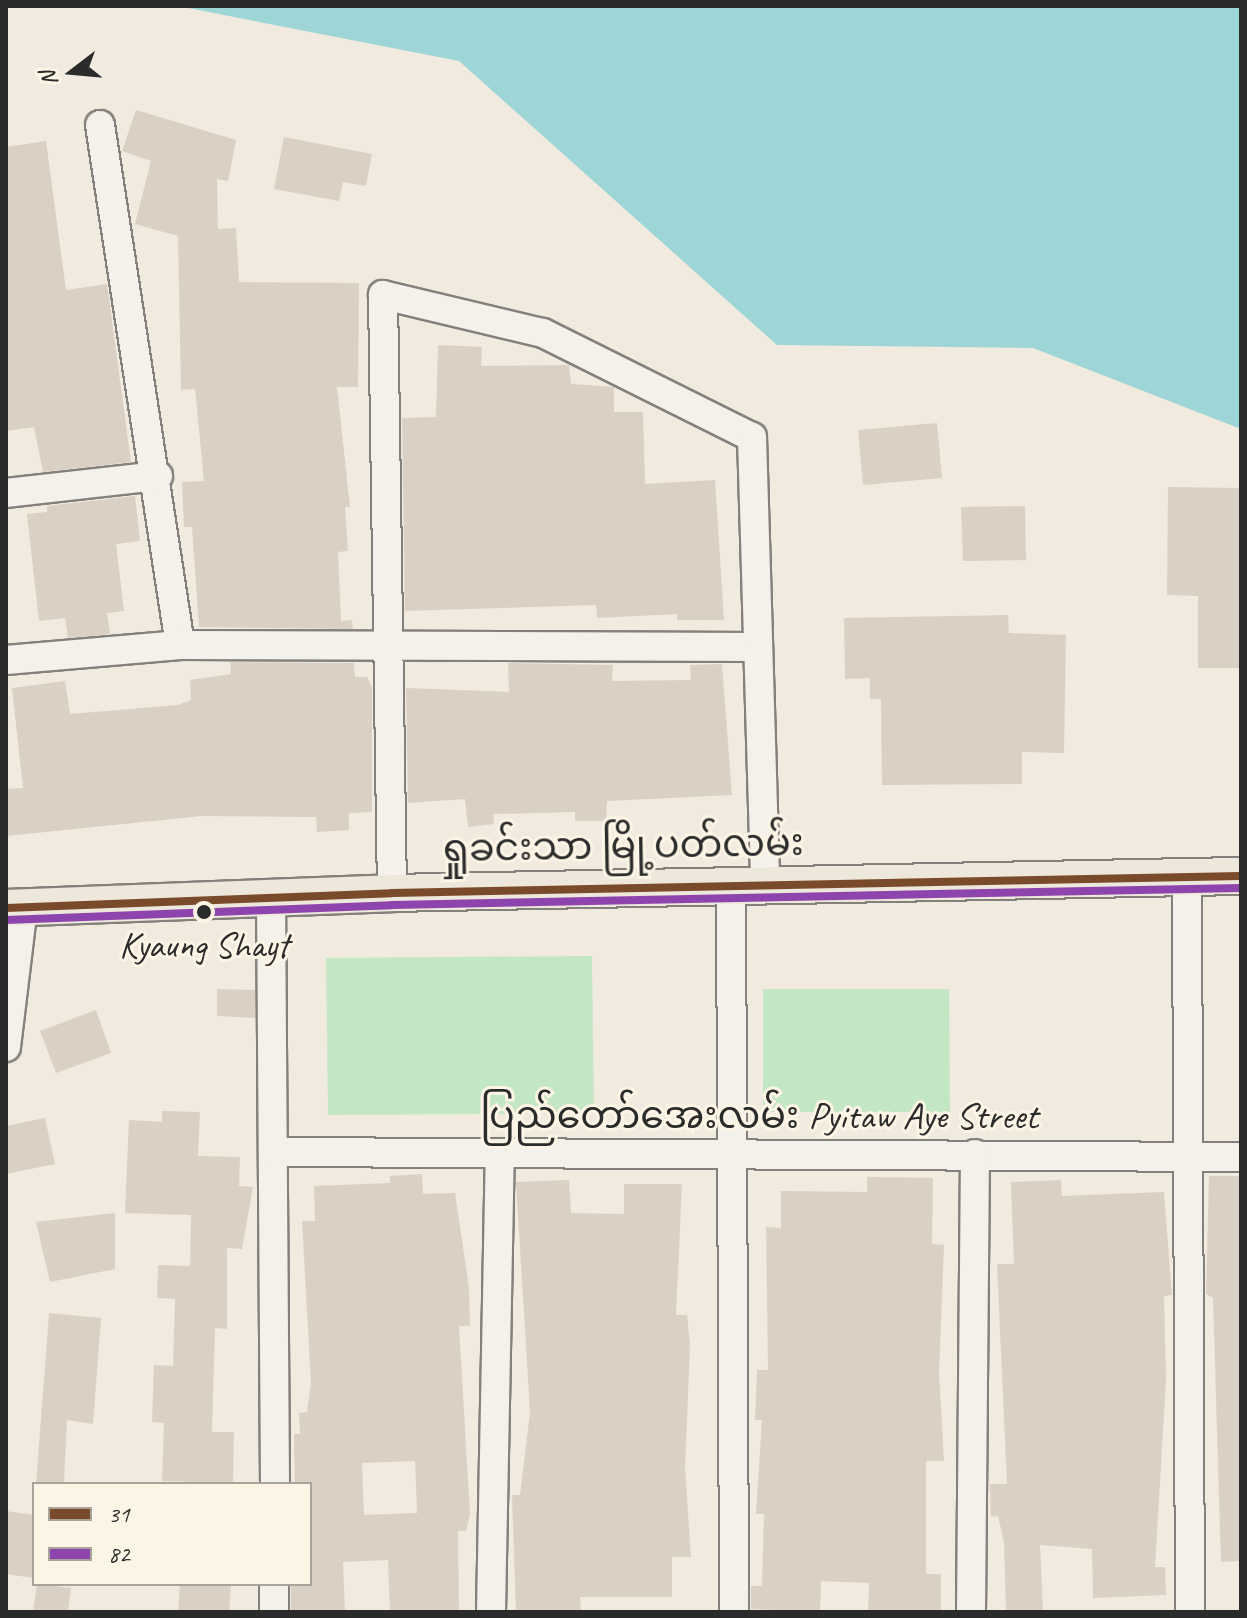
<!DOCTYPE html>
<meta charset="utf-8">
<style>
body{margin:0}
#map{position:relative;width:1247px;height:1618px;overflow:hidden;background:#f1eadf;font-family:Caveat,"Noto Sans Myanmar",sans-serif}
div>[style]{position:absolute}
.green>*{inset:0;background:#c3e6c5}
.water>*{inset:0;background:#9ed5d7}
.building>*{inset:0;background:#dbd0c4}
.roads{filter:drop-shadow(2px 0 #84817c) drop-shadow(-2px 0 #84817c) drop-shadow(0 2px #84817c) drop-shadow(0 -2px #84817c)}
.minor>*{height:28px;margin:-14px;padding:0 14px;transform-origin:14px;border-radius:14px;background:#f4f1ea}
.major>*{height:36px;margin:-18px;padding:0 18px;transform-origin:18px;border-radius:18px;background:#ede7dc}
.bus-1>*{height:8px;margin:-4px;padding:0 4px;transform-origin:4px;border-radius:4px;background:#7a4b2a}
.bus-2>*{height:8px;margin:-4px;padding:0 4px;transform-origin:4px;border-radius:4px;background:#8e44ad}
.dots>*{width:22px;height:22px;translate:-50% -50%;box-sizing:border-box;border:4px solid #fcf5e5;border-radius:50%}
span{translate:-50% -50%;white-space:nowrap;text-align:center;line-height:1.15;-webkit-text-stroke:6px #fcf5e5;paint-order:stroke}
.bus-label{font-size:36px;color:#2b2b2b}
.street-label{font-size:38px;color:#2b2b2b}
.frame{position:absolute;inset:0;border:8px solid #2b2b2b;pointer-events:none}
.legend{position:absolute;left:32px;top:1482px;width:280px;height:104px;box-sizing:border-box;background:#fcf5e5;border:2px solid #a8a49b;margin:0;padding:10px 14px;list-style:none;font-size:24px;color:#2b2b2b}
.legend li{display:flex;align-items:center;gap:16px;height:40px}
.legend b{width:40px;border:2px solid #a8a49b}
.north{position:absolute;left:32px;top:32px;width:80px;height:80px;-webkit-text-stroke:6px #fcf5e5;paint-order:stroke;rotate:254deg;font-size:22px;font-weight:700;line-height:32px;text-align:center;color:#2b2b2b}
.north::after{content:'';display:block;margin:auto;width:28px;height:36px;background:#2b2b2b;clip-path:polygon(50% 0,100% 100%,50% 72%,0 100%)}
</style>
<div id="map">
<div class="green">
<i style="clip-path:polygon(592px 956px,594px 1113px,328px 1115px,326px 958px)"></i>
<i style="clip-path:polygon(763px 989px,949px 989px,950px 1112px,763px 1112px)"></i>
</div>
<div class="water">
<i style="clip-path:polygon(178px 6px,1241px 6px,1241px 429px,1033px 348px,777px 345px,459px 61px)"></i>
</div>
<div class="building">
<i style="clip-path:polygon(136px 110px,236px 140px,228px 181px,217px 179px,218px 229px,236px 228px,239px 282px,359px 283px,358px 387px,337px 387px,350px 507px,345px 507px,348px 551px,338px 552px,341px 621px,352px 620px,353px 629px,199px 627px,192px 527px,184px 527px,182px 482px,204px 481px,195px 389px,181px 390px,178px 236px,135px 224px,151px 161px,122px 151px)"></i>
<i style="clip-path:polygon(284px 137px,372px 154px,366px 186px,343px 182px,339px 201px,274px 189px)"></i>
<i style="clip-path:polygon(46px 141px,66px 290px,107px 284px,131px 462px,43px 472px,34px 427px,6px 431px,6px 147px)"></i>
<i style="clip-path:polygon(438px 345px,482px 347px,481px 366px,569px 365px,571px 384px,614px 387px,614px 412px,643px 412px,645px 484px,715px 480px,724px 620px,677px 620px,677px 614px,597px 618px,596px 605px,405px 611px,402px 418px,436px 417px)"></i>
<i style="clip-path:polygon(937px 423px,942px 478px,863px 485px,858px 430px)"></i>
<i style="clip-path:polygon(1168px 487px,1241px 488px,1241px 668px,1198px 668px,1198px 596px,1167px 595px)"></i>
<i style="clip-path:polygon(135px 496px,140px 541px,116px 544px,124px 611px,107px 613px,110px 634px,68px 638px,65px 618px,39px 621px,27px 514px,47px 512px,47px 506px)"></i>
<i style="clip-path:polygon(1025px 506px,1026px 560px,963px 561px,961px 507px)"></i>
<i style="clip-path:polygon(1008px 615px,1009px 633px,1066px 635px,1064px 753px,1022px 752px,1022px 784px,882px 785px,881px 699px,870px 699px,870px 678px,845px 679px,844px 618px)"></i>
<i style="clip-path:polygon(230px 662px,354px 663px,355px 677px,367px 677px,372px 687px,372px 812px,349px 813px,349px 830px,317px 832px,316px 817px,202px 816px,6px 836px,6px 789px,23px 788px,12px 688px,65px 681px,70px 714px,178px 705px,191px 700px,190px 680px,231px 674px)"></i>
<i style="clip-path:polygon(508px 663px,613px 665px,612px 681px,691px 680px,690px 665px,722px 664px,732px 795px,607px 801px,606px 821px,575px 821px,575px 812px,493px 814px,494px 824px,468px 827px,465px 799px,408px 803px,406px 688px,509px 692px)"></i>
<i style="clip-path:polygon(217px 989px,255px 990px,255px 1018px,217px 1016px)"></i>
<i style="clip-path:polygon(96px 1010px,111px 1053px,56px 1073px,40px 1031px)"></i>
<i style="clip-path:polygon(162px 1111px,200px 1112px,198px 1156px,240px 1157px,239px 1186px,253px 1187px,242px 1249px,227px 1248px,227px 1329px,215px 1328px,212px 1432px,234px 1432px,233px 1483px,162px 1481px,164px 1423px,152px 1422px,154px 1365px,173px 1366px,175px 1299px,157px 1298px,158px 1265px,190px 1266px,191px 1215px,125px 1213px,129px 1120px,162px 1122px)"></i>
<i style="clip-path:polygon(45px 1118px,55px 1164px,6px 1174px,6px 1126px)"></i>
<i style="clip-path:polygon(evenodd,422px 1174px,423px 1194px,455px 1193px,469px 1288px,470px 1326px,459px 1326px,470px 1515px,466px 1531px,458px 1531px,459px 1612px,390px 1612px,388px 1560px,343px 1562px,345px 1612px,291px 1612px,291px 1584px,310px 1584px,310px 1484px,295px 1484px,294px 1434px,300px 1434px,299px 1413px,307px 1412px,311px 1382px,302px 1221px,315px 1221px,314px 1186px,390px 1183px,390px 1176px,422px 1174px,415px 1461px,417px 1513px,364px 1515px,362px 1463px,415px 1461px)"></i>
<i style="clip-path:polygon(1209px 1176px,1241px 1176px,1241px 1561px,1221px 1562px,1213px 1298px,1206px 1294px)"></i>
<i style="clip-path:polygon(867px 1177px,933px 1178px,932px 1244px,944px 1245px,939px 1373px,944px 1461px,926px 1461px,926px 1574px,941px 1574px,941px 1612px,868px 1612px,869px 1583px,821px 1581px,820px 1612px,751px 1609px,751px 1586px,762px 1586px,764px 1514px,756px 1514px,762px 1420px,755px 1420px,757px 1370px,768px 1370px,766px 1227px,781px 1228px,781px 1191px,867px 1192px)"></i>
<i style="clip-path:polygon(569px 1180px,571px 1213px,624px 1214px,624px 1184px,682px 1184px,676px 1315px,687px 1315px,690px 1344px,685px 1467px,691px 1557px,672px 1557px,672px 1597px,580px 1597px,581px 1612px,516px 1612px,512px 1495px,520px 1495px,530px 1412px,516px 1182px)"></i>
<i style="clip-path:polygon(1061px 1180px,1062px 1196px,1164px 1192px,1172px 1295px,1164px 1296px,1166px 1380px,1155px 1567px,1165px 1567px,1166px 1595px,1093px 1598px,1092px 1549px,1040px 1545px,1043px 1612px,1006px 1612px,1004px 1542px,998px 1516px,991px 1517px,990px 1484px,1007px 1484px,997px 1264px,1014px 1264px,1011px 1182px)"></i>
<i style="clip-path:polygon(115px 1213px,115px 1269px,50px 1282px,36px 1222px)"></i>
<i style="clip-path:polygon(49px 1313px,101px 1318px,93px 1424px,67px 1420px,64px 1484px,36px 1484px)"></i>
<i style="clip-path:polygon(6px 1511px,34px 1515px,34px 1578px,6px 1574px)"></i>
<i style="clip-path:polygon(37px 1584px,71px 1588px,68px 1612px,33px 1612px)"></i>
<i style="clip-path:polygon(180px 1584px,231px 1584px,229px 1612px,178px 1612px)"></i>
</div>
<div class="roads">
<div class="minor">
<i style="left:100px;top:125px;width:526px;rotate:81.25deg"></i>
<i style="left:180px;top:645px;width:576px;rotate:0.2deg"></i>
<i style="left:6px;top:493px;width:153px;rotate:-6.4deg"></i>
<i style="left:6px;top:660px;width:175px;rotate:-4.9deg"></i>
<i style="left:1187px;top:879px;width:733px;rotate:89.77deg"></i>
<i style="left:731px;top:885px;width:727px;rotate:89.76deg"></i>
<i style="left:392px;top:893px;width:598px;rotate:-90.86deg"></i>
<i style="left:383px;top:295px;width:164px;rotate:13.4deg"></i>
<i style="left:543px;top:333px;width:233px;rotate:26.5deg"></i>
<i style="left:752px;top:437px;width:447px;rotate:88.3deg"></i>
<i style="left:271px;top:896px;width:588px;rotate:89.61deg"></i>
<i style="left:6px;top:1047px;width:141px;rotate:-83.1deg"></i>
<i style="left:277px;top:1152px;width:964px;rotate:0.3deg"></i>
<i style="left:274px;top:1612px;width:28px;rotate:-90deg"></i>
<i style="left:491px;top:1612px;width:459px;rotate:-88.9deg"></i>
<i style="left:971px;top:1612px;width:458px;rotate:-89.5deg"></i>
</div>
<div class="major">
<i style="left:6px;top:908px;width:386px;rotate:-2.2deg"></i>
<i style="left:392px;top:893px;width:849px;rotate:-1.15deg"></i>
</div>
</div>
<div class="bus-1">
<i style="left:6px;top:908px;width:386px;rotate:-2.2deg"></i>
<i style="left:392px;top:893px;width:849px;rotate:-1.15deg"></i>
</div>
<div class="bus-2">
<i style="left:6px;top:920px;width:386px;rotate:-2.2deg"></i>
<i style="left:392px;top:905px;width:849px;rotate:-1.15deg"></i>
</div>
<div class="dots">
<i style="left:204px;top:912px;background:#2b2b2b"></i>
</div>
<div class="bus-label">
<span style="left:204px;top:946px">Kyaung Shayt</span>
</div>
<div class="street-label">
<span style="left:622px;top:846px;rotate:-1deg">ရှုခင်းသာ မြို့ပတ်လမ်း</span>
<span style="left:759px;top:1116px">ပြည်တော်အေးလမ်း Pyitaw Aye Street</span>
</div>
<div class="frame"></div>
<ul class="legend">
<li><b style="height:10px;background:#7a4b2a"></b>31</li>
<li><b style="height:10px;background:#8e44ad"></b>82</li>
</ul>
<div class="north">N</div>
</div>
